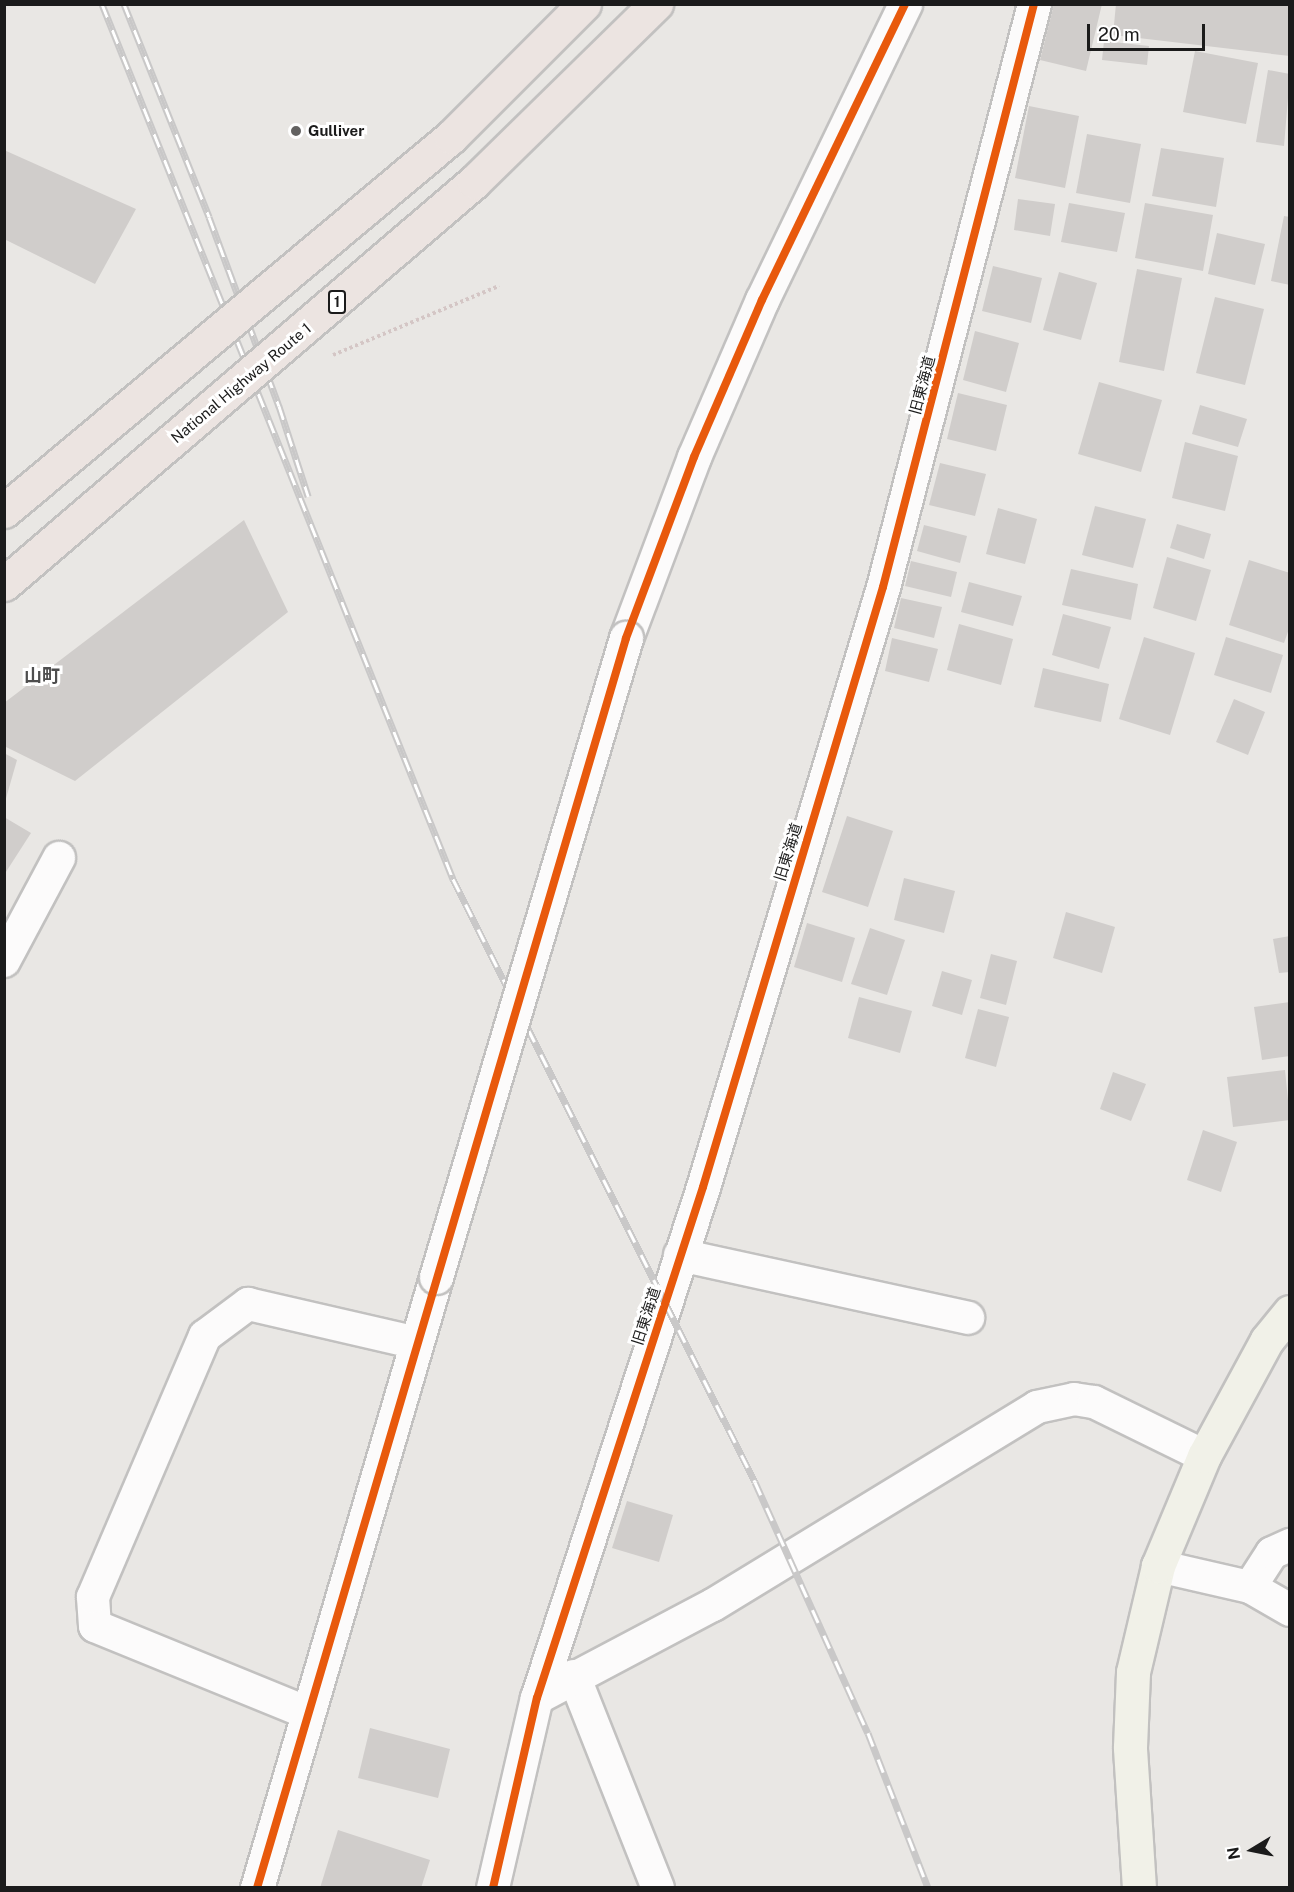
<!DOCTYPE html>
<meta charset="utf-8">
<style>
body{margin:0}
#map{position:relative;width:1294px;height:1892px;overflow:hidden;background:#e9e7e4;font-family:"Public Sans","Noto Sans JP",sans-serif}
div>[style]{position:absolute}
.building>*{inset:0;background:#d0cdcb}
.path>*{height:4px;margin-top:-2px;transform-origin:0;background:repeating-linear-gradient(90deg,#d4c6c5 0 3px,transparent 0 6px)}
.roads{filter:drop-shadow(2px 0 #c2c1c0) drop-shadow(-2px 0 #c2c1c0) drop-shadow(0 2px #c2c1c0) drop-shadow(0 -2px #c2c1c0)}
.minor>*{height:32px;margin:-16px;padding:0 16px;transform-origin:16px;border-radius:16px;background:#fcfbfb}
.tertiary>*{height:33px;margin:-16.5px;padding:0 16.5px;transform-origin:16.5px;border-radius:16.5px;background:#fcfbfb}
.secondary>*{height:33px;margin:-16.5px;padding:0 16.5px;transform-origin:16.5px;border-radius:16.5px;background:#f1f1e8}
.rail>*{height:7px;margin-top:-3.5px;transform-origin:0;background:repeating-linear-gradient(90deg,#fff 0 14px,#c9c8c8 0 28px);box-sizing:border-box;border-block:2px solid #c9c8c8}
.bridges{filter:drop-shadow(2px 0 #c2c1c0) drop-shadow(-2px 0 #c2c1c0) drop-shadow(0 2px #c2c1c0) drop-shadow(0 -2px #c2c1c0)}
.tertiary-bridge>*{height:33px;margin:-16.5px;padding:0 16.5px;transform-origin:16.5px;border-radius:16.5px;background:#fcfbfb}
.trunk-bridge>*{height:33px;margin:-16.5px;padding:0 16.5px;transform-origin:16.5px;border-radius:16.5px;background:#ece4e1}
.cycleway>*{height:8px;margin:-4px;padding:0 4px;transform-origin:4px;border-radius:4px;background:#e8590c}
.dots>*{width:16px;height:16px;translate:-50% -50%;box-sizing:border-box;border:3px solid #fff;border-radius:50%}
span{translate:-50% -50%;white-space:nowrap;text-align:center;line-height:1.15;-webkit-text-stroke:6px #fff;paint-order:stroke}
.shield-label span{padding:2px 4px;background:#fff;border:2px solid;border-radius:4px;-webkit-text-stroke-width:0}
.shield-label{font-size:14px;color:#1b1b1b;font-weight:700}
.poi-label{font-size:15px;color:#1b1b1b;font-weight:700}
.left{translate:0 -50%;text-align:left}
.street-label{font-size:15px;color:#1b1b1b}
.quarter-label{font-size:18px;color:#4e4e4e;font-weight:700}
.frame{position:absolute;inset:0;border:6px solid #1b1b1b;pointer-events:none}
.north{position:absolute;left:1222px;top:1820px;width:60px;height:60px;-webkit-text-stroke:4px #fff;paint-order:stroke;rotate:260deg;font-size:16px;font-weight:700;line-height:24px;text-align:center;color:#1b1b1b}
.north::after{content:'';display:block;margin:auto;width:21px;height:27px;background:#1b1b1b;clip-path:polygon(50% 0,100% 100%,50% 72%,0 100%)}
.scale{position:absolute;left:1087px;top:24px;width:118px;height:27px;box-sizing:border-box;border:3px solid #1b1b1b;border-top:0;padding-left:8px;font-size:18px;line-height:21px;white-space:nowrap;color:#1b1b1b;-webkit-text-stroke:4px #fff;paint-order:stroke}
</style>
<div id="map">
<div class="building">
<i style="clip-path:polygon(1054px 4px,1102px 4px,1086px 71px,1040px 60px)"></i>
<i style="clip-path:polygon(1116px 4px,1290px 4px,1290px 56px,1113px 35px)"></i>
<i style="clip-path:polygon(1104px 41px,1149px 46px,1147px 65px,1102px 60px)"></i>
<i style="clip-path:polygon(1195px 51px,1258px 63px,1246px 124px,1183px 112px)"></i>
<i style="clip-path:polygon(1268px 70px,1290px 74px,1284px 146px,1256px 142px)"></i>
<i style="clip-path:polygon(1029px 106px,1079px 116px,1065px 188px,1015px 178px)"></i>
<i style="clip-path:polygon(1087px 134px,1141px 144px,1130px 203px,1076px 193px)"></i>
<i style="clip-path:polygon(1161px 148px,1224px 158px,1216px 207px,1152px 196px)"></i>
<i style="clip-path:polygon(4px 150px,136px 209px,95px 284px,4px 239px)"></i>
<i style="clip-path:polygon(1018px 199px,1055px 204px,1050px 236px,1014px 230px)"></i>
<i style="clip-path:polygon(1069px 203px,1125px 213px,1117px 252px,1061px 242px)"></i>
<i style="clip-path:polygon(1145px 203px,1213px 215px,1203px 271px,1135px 258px)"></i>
<i style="clip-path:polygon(1284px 216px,1290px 217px,1290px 285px,1271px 281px)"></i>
<i style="clip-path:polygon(1217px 233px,1265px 244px,1255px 285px,1208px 274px)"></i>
<i style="clip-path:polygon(993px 266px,1042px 278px,1031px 323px,982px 311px)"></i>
<i style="clip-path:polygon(1137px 269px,1182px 278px,1164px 371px,1119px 362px)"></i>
<i style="clip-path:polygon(1059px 272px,1097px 283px,1081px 340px,1043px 330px)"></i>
<i style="clip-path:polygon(1215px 297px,1264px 309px,1245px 385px,1196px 373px)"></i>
<i style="clip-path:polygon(975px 331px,1019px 343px,1006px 392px,963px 380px)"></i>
<i style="clip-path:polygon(1099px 382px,1162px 400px,1141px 472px,1078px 454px)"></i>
<i style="clip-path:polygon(958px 393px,1007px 405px,996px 451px,947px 439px)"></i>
<i style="clip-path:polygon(1200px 405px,1247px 419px,1238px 447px,1192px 434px)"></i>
<i style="clip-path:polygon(1185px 442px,1238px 456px,1225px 511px,1172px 498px)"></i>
<i style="clip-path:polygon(940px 463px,986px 474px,975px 516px,929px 505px)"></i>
<i style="clip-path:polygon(1095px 506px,1146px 519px,1133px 568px,1082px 555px)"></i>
<i style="clip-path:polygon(998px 508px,1037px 519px,1025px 564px,986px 554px)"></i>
<i style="clip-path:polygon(244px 520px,288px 612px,75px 781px,4px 746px,4px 703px)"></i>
<i style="clip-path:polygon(1177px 524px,1211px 534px,1204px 559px,1170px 548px)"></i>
<i style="clip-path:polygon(924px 525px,967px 536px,960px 563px,917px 551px)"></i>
<i style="clip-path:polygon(1167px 557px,1211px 570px,1196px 621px,1153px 608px)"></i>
<i style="clip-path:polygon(1249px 560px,1290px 573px,1290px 626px,1284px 643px,1229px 625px)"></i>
<i style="clip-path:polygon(911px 561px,957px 572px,951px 597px,905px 586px)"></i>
<i style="clip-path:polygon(1071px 569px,1138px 584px,1131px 620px,1062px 605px)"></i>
<i style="clip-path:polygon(969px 582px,1022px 596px,1013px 626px,961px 612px)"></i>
<i style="clip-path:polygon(901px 598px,942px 607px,934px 638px,894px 628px)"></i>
<i style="clip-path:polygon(1063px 614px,1111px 627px,1099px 669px,1052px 655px)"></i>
<i style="clip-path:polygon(959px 624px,1013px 639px,1001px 685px,947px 670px)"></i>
<i style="clip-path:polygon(1144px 637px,1195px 653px,1170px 735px,1119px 719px)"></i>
<i style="clip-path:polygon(1226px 637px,1283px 655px,1271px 693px,1214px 675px)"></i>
<i style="clip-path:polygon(892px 638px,938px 649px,929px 682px,885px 671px)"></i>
<i style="clip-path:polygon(1043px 668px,1109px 684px,1101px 722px,1034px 707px)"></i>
<i style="clip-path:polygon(1234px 699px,1265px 712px,1248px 755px,1216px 742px)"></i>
<i style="clip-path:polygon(4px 753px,17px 760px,5px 802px,4px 802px)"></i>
<i style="clip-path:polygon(847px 816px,893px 831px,868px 907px,822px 892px)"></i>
<i style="clip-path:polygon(4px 817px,31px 833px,4px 875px)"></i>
<i style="clip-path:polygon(904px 878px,955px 891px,944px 933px,894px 920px)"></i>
<i style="clip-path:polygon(1066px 912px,1115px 927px,1102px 973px,1053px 958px)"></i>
<i style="clip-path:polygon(807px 923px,855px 938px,842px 982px,794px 967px)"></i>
<i style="clip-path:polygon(870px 928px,905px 940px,887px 995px,851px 984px)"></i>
<i style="clip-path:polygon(1290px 936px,1290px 972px,1279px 973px,1273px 939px)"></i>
<i style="clip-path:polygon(991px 954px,1017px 961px,1006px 1005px,980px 998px)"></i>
<i style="clip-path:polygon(942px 971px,972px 980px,962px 1015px,932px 1006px)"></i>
<i style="clip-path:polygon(859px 997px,912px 1011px,900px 1053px,848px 1038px)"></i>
<i style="clip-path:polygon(1290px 1002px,1290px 1056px,1262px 1060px,1254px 1007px)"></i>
<i style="clip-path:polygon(978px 1009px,1009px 1017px,996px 1067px,965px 1058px)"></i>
<i style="clip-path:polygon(1285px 1070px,1290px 1120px,1233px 1127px,1227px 1077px)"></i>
<i style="clip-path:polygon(1113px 1072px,1146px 1084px,1131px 1121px,1100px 1109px)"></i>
<i style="clip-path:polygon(1203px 1130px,1237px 1142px,1221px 1192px,1187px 1180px)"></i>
<i style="clip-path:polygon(627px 1501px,673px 1515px,659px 1562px,612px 1548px)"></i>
<i style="clip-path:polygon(370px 1728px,450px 1749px,438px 1798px,358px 1778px)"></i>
<i style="clip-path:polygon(338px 1830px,430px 1860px,421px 1888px,320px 1888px)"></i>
</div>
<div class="path">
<i style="left:333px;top:355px;width:180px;rotate:-22.6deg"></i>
</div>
<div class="roads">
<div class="minor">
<i style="left:4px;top:961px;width:117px;rotate:-61.9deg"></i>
<i style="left:680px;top:1255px;width:295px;rotate:12.3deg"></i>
<i style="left:1158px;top:1566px;width:94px;rotate:12.9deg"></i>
<i style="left:1250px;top:1587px;width:46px;rotate:29.9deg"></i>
<i style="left:1250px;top:1587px;width:40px;rotate:-57.1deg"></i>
<i style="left:1272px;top:1553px;width:20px;rotate:-24deg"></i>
<i style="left:574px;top:1676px;width:228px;rotate:68.4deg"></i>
<i style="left:308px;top:1713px;width:230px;rotate:-157.8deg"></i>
<i style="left:95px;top:1626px;width:29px;rotate:-94deg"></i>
<i style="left:93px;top:1597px;width:284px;rotate:-66.8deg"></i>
<i style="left:205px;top:1336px;width:54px;rotate:-36.7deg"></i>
<i style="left:248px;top:1304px;width:173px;rotate:13deg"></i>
<i style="left:493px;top:1888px;width:195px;rotate:-77deg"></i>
<i style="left:537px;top:1698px;width:199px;rotate:-27.9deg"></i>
<i style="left:713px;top:1605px;width:380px;rotate:-31.4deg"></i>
<i style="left:1037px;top:1407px;width:38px;rotate:-12deg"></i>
<i style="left:1074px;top:1399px;width:20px;rotate:9deg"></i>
<i style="left:1094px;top:1402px;width:123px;rotate:26.1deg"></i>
</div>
<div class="tertiary">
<i style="left:626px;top:638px;width:193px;rotate:-69.4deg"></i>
<i style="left:694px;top:457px;width:171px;rotate:-66.6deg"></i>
<i style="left:762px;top:300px;width:329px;rotate:-64.2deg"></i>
<i style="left:537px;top:1698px;width:537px;rotate:-72deg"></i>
<i style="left:703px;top:1187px;width:626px;rotate:-73.3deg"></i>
<i style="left:883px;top:587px;width:602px;rotate:-75.48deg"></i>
<i style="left:257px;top:1888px;width:637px;rotate:-73.67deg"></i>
</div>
<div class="secondary">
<i style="left:1139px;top:1888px;width:141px;rotate:-93.7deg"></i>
<i style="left:1130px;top:1747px;width:75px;rotate:-87.7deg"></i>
<i style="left:1133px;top:1672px;width:109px;rotate:-76.7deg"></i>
<i style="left:1158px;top:1566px;width:119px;rotate:-67.3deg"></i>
<i style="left:1204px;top:1456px;width:132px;rotate:-61.5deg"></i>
<i style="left:1267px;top:1340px;width:36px;rotate:-51deg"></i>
</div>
</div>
<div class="rail">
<i style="left:102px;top:4px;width:943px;rotate:68.14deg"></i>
<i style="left:453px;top:879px;width:674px;rotate:63.4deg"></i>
<i style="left:755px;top:1482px;width:275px;rotate:65.8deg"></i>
<i style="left:868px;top:1733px;width:166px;rotate:68.8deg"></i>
<i style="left:124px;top:4px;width:229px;rotate:68.2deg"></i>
<i style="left:209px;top:217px;width:202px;rotate:69.7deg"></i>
<i style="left:279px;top:406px;width:95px;rotate:72.1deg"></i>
</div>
<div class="bridges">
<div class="tertiary-bridge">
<i style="left:436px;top:1277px;width:667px;rotate:-73.44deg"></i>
</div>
<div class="trunk-bridge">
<i style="left:4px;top:511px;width:583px;rotate:-39.92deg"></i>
<i style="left:451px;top:137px;width:188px;rotate:-45deg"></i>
<i style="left:4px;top:584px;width:618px;rotate:-40.54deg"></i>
<i style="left:474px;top:182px;width:255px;rotate:-44.4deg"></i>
</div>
</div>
<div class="cycleway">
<i style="left:257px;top:1888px;width:1303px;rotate:-73.55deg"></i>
<i style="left:626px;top:638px;width:193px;rotate:-69.4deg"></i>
<i style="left:694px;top:457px;width:171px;rotate:-66.6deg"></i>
<i style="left:762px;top:300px;width:329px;rotate:-64.2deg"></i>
<i style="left:493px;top:1888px;width:195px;rotate:-77deg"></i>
<i style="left:537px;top:1698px;width:537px;rotate:-72deg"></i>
<i style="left:703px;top:1187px;width:626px;rotate:-73.3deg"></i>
<i style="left:883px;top:587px;width:602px;rotate:-75.48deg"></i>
</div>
<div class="dots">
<i style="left:296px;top:131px;background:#636261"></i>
</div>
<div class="shield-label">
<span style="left:337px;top:302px">1</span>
</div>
<div class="poi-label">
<span class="left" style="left:308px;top:131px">Gulliver</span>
</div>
<div class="street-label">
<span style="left:241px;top:383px;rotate:-40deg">National Highway Route 1</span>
<span style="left:922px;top:385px;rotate:-75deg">旧東海道</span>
<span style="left:788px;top:852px;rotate:-73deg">旧東海道</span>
<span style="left:646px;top:1316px;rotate:-72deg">旧東海道</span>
</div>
<div class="quarter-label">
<span style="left:42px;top:676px">山町</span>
</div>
<div class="frame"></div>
<div class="north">N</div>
<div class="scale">20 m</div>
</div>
